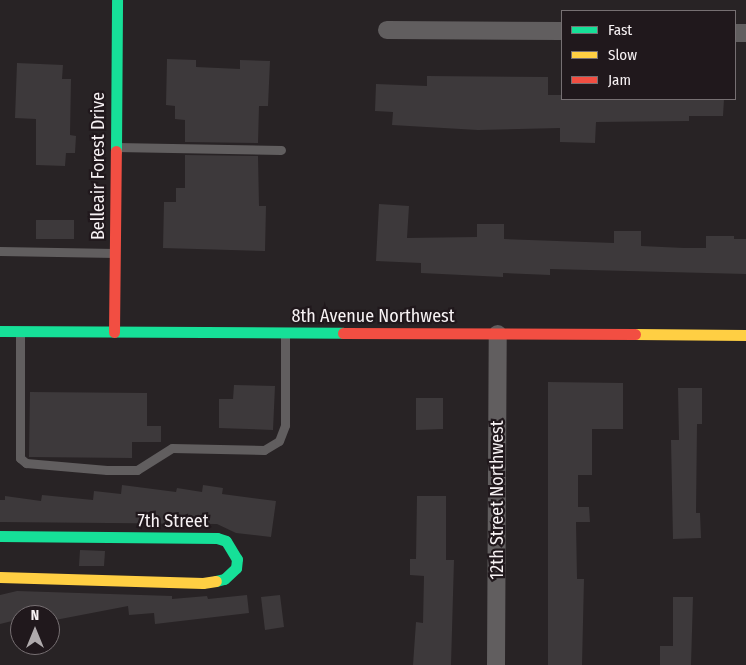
<!DOCTYPE html>
<style>
body{margin:0}
#map{position:relative;width:746px;height:665px;overflow:hidden;background:#282325;font-family:"Fira Sans Condensed",sans-serif}
div>[style]{position:absolute}
.building>*{inset:0;background:#3d393b}
.lane>*{height:9px;margin:-4.5px;padding:0 4.5px;transform-origin:4.5px;border-radius:4.5px;background:#615e5f}
.street>*{height:18px;margin:-9px;padding:0 9px;transform-origin:9px;border-radius:9px;background:#615e5f}
.fast>*{height:11px;margin:-5.5px;padding:0 5.5px;transform-origin:5.5px;border-radius:5.5px;background:#16e098}
.slow>*{height:11px;margin:-5.5px;padding:0 5.5px;transform-origin:5.5px;border-radius:5.5px;background:#ffcf43}
.jam>*{height:11px;margin:-5.5px;padding:0 5.5px;transform-origin:5.5px;border-radius:5.5px;background:#f24e42}
span{translate:-50% -50%;white-space:nowrap;text-align:center;line-height:1.15;-webkit-text-stroke:4.5px #20181c;paint-order:stroke}
.street-label{font-size:18px;color:#f7f2f4}
.legend{position:absolute;left:561px;top:10px;width:175px;height:90px;box-sizing:border-box;background:#20181c;border:1px solid #766f72;margin:0;padding:6px 9px;list-style:none;font-size:15px;color:#f7f2f4}
.legend li{display:flex;align-items:center;gap:10px;height:25px}
.legend b{width:25px;border:1px solid #766f72}
.north{position:absolute;left:10px;top:605px;width:50px;height:50px;box-sizing:border-box;background:#20181c;border:1px solid #766f72;border-radius:50%;rotate:0deg;font-size:14px;font-weight:700;line-height:20px;text-align:center;color:#f7f2f4}
.north::after{content:'';display:block;margin:auto;width:18px;height:22px;background:#afaaac;clip-path:polygon(50% 0,100% 100%,50% 72%,0 100%)}
</style>
<div id="map">
<div class="building">
<i style="clip-path:polygon(167px 59px,196px 60px,196px 67px,240px 69px,240px 60px,270px 61px,268px 106px,259px 106px,258px 143px,185px 142px,185px 120px,175px 119px,175px 106px,166px 105px)"></i>
<i style="clip-path:polygon(17px 63px,63px 65px,62px 79px,71px 79px,70px 135px,76px 136px,75px 153px,66px 153px,65px 166px,36px 165px,36px 119px,15px 118px)"></i>
<i style="clip-path:polygon(427px 76px,548px 77px,548px 95px,562px 95px,562px 99px,724px 99px,723px 116px,689px 116px,689px 121px,596px 122px,595px 143px,560px 142px,560px 128px,478px 130px,392px 125px,393px 112px,375px 111px,376px 84px,427px 86px)"></i>
<i style="clip-path:polygon(185px 155px,258px 156px,259px 206px,266px 206px,265px 251px,163px 248px,164px 202px,176px 202px,176px 188px,185px 188px)"></i>
<i style="clip-path:polygon(379px 204px,409px 206px,407px 238px,477px 237px,477px 224px,504px 224px,504px 239px,614px 243px,614px 231px,641px 231px,641px 246px,684px 248px,706px 248px,706px 236px,734px 236px,734px 239px,746px 239px,746px 274px,550px 269px,550px 275px,503px 273px,503px 277px,421px 273px,421px 263px,376px 261px)"></i>
<i style="clip-path:polygon(36px 220px,74px 220px,74px 239px,36px 239px)"></i>
<i style="clip-path:polygon(548px 382px,623px 383px,623px 429px,592px 429px,592px 475px,578px 475px,578px 507px,589px 507px,590px 522px,576px 522px,577px 579px,584px 579px,582px 665px,548px 665px)"></i>
<i style="clip-path:polygon(234px 385px,275px 386px,273px 430px,219px 428px,219px 399px,233px 399px)"></i>
<i style="clip-path:polygon(678px 388px,702px 388px,702px 424px,697px 424px,696px 513px,700px 513px,701px 538px,673px 539px,671px 440px,679px 440px)"></i>
<i style="clip-path:polygon(30px 392px,147px 393px,147px 426px,161px 426px,161px 442px,132px 442px,132px 458px,29px 457px)"></i>
<i style="clip-path:polygon(416px 398px,443px 398px,443px 429px,416px 430px)"></i>
<i style="clip-path:polygon(122px 485px,176px 492px,177px 488px,202px 492px,203px 485px,223px 488px,222px 494px,276px 501px,271px 537px,236px 533px,217px 524px,0 522px,0 500px,5px 500px,5px 496px,41px 501px,42px 495px,93px 500px,94px 491px,121px 494px)"></i>
<i style="clip-path:polygon(417px 496px,446px 496px,446px 560px,454px 560px,451px 665px,413px 665px,416px 622px,423px 623px,424px 576px,410px 575px,410px 559px,416px 559px)"></i>
<i style="clip-path:polygon(80px 550px,105px 551px,104px 566px,79px 566px)"></i>
<i style="clip-path:polygon(17px 591px,172px 596px,172px 599px,207px 596px,208px 599px,247px 595px,249px 613px,155px 624px,154px 613px,129px 615px,128px 606px,50px 621px,50px 615px,20px 615px,20px 624px,17px 625px,16px 620px,0 624px,0 595px)"></i>
<i style="clip-path:polygon(280px 595px,284px 627px,265px 630px,261px 597px)"></i>
<i style="clip-path:polygon(673px 597px,693px 597px,691px 665px,660px 665px,660px 646px,673px 646px)"></i>
</div>
<div class="lane">
<i style="left:116px;top:147px;width:165px;rotate:1deg"></i>
<i style="left:0;top:251px;width:115px;rotate:1deg"></i>
<i style="left:20px;top:331px;width:127px;rotate:90deg"></i>
<i style="left:20px;top:458px;width:8px;rotate:40deg"></i>
<i style="left:26px;top:463px;width:81px;rotate:4.9deg"></i>
<i style="left:107px;top:470px;width:30px"></i>
<i style="left:137px;top:470px;width:41px;rotate:-32.2deg"></i>
<i style="left:172px;top:448px;width:92px;rotate:1.2deg"></i>
<i style="left:264px;top:450px;width:17px;rotate:-31deg"></i>
<i style="left:279px;top:441px;width:17px;rotate:-69deg"></i>
<i style="left:285px;top:425px;width:92px;rotate:-90deg"></i>
</div>
<div class="street">
<i style="left:387px;top:30px;width:175px;rotate:0.3deg"></i>
<i style="left:735px;top:33px;width:11px"></i>
<i style="left:496px;top:665px;width:331px;rotate:-89.7deg"></i>
</div>
<div class="fast">
<i style="left:116px;top:151px;width:151px;rotate:-89.6deg"></i>
<i style="left:0;top:331px;width:343px;rotate:0.3deg"></i>
<i style="left:0;top:536px;width:217px;rotate:0.5deg"></i>
<i style="left:217px;top:538px;width:9px;rotate:18deg"></i>
<i style="left:226px;top:541px;width:21px;rotate:59deg"></i>
<i style="left:237px;top:559px;width:9px;rotate:96deg"></i>
<i style="left:236px;top:568px;width:16px;rotate:137deg"></i>
<i style="left:224px;top:579px;width:8px;rotate:166deg"></i>
</div>
<div class="slow">
<i style="left:635px;top:334px;width:111px;rotate:0.5deg"></i>
<i style="left:0;top:577px;width:203px;rotate:1.7deg"></i>
<i style="left:203px;top:583px;width:13px;rotate:-9deg"></i>
</div>
<div class="jam">
<i style="left:114px;top:332px;width:181px;rotate:-89.4deg"></i>
<i style="left:343px;top:333px;width:292px;rotate:0.2deg"></i>
</div>
<div class="street-label">
<span style="left:98px;top:166px;rotate:-90deg">Belleair Forest Drive</span>
<span style="left:373px;top:316px">8th Avenue Northwest</span>
<span style="left:497px;top:500px;rotate:-90deg">12th Street Northwest</span>
<span style="left:173px;top:521px">7th Street</span>
</div>
<ul class="legend">
<li><b style="height:6px;background:#16e098"></b>Fast</li>
<li><b style="height:6px;background:#ffcf43"></b>Slow</li>
<li><b style="height:6px;background:#f24e42"></b>Jam</li>
</ul>
<div class="north">N</div>
</div>
